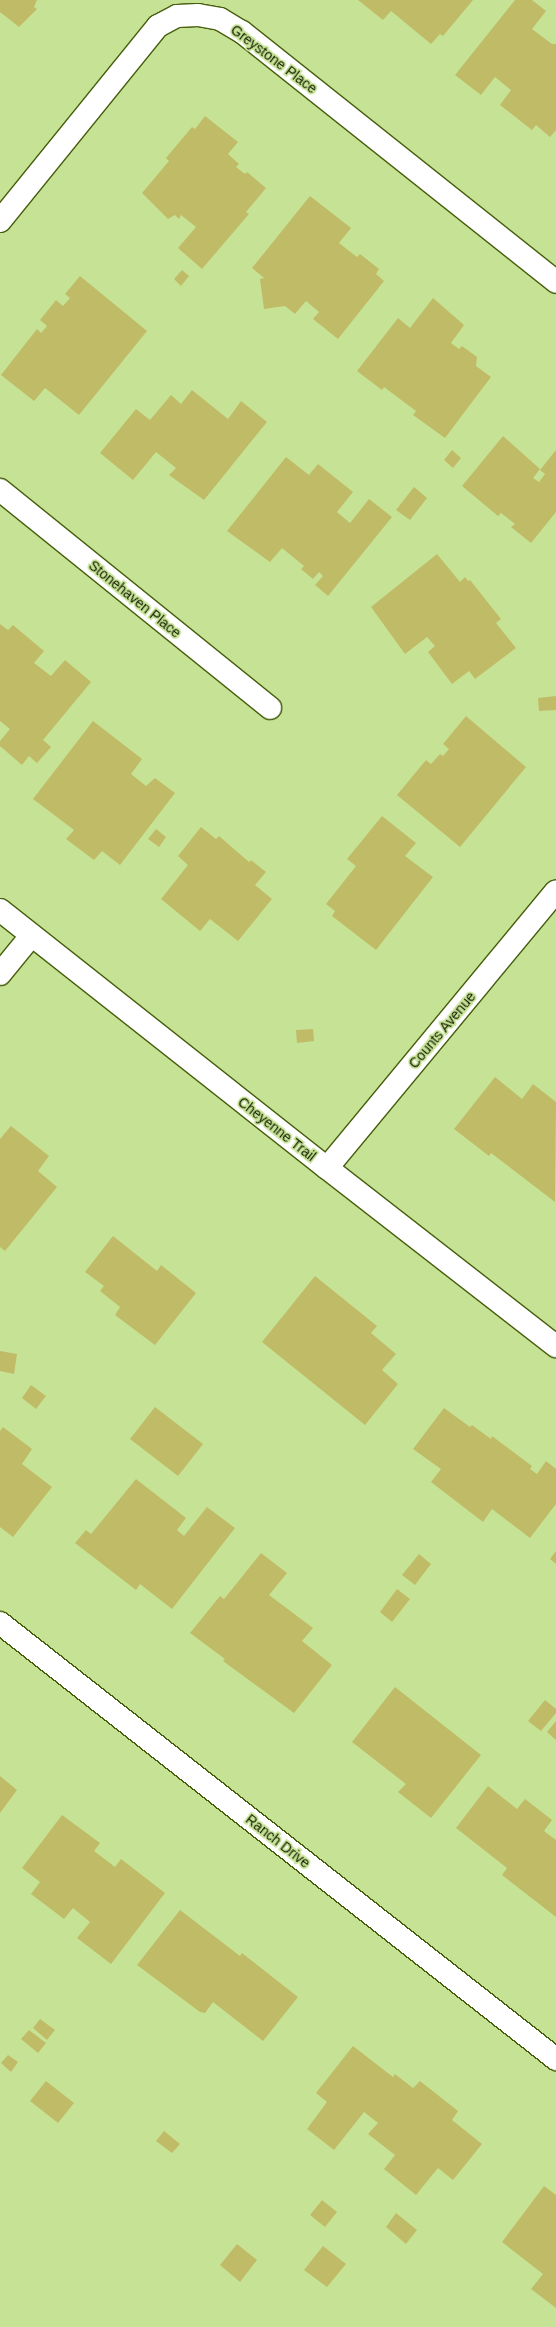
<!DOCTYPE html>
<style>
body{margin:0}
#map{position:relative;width:556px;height:2327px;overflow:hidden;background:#c6e395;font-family:Helvetica,sans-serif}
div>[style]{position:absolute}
.building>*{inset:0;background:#c0bb67}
.roads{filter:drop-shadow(1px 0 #475f0d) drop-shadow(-1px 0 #475f0d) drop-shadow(0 1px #475f0d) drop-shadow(0 -1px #475f0d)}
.minor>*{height:22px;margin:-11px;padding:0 11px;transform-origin:11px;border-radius:11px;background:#fff}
.tertiary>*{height:22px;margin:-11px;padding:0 11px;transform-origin:11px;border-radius:11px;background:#fff}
span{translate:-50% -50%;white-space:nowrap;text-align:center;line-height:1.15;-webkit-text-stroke:3.5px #c6e395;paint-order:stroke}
.street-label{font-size:14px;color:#131c00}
</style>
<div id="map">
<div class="building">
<i style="clip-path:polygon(0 0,37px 0,34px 7px,37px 9px,19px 27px,0 12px)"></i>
<i style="clip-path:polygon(358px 0,473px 0,443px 36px,440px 34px,431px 44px,391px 11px,383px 20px)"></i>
<i style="clip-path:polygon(515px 0,532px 0,546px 11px,532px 29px,552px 44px,556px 44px,556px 130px,550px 137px,536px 125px,532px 130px,500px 105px,511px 90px,495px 77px,481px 95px,455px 75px)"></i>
<i style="clip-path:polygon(205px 116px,238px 142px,228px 154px,239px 164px,236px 167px,245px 174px,247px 172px,266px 188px,246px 212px,249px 214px,202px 269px,178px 248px,196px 227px,181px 215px,179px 219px,175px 215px,168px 219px,142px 193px,169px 161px,166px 158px,192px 127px,195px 129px)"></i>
<i style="clip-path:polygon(310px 196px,351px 228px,339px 243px,357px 257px,360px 254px,379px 269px,376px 274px,384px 281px,338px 339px,313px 319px,319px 312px,306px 301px,295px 314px,285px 306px,264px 309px,260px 279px,264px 278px,252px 268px)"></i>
<i style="clip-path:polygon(182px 270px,189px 276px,181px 286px,174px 279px)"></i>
<i style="clip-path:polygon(80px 276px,147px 331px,79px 415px,45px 388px,34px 401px,1px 375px,37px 329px,41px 333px,47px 326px,40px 320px,56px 300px,63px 306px,70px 298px,65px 294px)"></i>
<i style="clip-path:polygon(433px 298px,464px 325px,451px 343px,459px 349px,462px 346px,477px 357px,476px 366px,491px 377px,445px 438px,413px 415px,416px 411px,384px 387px,382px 390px,357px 371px,398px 318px,410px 328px)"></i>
<i style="clip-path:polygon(192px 390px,228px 419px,241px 401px,267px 422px,204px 500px,169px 475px,176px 468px,156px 452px,133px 480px,100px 453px,136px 409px,150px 420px,171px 395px,181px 404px)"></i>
<i style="clip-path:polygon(503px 436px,540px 469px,533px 478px,539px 482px,545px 474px,540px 470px,556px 450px,556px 512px,531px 543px,511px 527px,515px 524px,501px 513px,498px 516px,462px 486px)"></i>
<i style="clip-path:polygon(452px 450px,461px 458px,453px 468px,444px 460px)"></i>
<i style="clip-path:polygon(286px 457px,309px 475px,318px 464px,353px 492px,337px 512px,350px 523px,369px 499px,392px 517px,328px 596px,315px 585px,323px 576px,319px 572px,313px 579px,301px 569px,304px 566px,282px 548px,270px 562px,227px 531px)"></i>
<i style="clip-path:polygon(414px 487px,427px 498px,410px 520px,396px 510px)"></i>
<i style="clip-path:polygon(437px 554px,460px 582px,465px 577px,468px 581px,470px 580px,501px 619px,496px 623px,516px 648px,475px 679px,469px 671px,452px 684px,428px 652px,435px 646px,427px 637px,405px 654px,371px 607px)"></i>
<i style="clip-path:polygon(0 624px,8px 630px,13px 625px,44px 651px,34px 663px,51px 676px,65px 660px,91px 682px,43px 740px,51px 747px,37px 763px,29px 756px,22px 765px,0 746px,0 741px,10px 729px,0 721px)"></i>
<i style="clip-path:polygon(556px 696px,556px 710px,539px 711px,538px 698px)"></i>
<i style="clip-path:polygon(466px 716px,526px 767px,460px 847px,397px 795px,426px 760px,431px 764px,440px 754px,443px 756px,449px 749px,443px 744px)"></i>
<i style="clip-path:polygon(93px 721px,142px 759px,131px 774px,146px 786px,155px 778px,175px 793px,120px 865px,102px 851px,94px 860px,66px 839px,74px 830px,33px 799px)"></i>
<i style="clip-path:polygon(382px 816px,416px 843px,405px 856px,433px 877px,376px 950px,332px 916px,335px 911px,326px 904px,356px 866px,347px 859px)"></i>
<i style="clip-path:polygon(201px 827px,216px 839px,219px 836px,249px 862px,251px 860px,266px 872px,255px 885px,272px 899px,238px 941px,210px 919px,200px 931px,161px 899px,188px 865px,178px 856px)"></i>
<i style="clip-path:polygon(156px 829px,166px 837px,159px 847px,148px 839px)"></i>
<i style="clip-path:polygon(313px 1029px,314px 1041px,297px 1043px,296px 1030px)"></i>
<i style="clip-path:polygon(495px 1077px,522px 1099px,533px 1084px,556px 1102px,555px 1202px,491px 1153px,489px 1156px,454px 1129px)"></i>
<i style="clip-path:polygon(11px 1126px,49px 1156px,38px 1171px,57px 1187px,5px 1251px,0 1247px,0 1139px)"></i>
<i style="clip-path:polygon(113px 1236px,157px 1271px,161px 1265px,196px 1293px,155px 1345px,115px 1315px,120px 1307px,100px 1291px,104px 1286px,85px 1272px)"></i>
<i style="clip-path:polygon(315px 1276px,377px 1326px,371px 1333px,396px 1354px,382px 1370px,398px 1384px,365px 1425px,262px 1342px)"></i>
<i style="clip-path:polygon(0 1351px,17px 1354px,14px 1374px,0 1371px)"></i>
<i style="clip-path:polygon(31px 1385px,46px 1396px,36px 1409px,22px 1398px)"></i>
<i style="clip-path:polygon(155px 1407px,203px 1444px,178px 1476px,130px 1439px)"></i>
<i style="clip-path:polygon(444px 1408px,470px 1427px,472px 1425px,491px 1439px,492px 1436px,532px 1466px,530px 1469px,537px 1474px,546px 1461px,556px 1469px,556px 1504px,530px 1538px,492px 1509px,483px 1522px,431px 1482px,441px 1469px,413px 1449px)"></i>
<i style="clip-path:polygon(3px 1427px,32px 1449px,22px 1464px,52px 1487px,13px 1537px,0 1527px,0 1431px)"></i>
<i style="clip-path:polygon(136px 1479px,186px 1518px,177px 1530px,184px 1536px,207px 1507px,235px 1528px,172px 1609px,140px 1584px,136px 1590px,75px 1543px,86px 1530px,91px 1534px)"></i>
<i style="clip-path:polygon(556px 1551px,556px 1564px,550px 1559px)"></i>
<i style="clip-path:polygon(261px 1553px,287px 1573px,269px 1595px,313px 1628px,302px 1641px,332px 1665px,294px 1713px,223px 1661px,225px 1659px,190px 1633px,220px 1596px,224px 1599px)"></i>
<i style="clip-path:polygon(419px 1554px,431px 1564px,415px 1585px,402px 1575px)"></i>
<i style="clip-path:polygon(397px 1589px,410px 1599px,392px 1622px,380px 1612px)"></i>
<i style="clip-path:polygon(395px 1687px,481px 1755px,431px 1818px,398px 1792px,406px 1784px,352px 1742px)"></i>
<i style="clip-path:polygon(545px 1700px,556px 1709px,556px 1713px,541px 1731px,528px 1721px)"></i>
<i style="clip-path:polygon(556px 1721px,556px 1740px,547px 1732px)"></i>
<i style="clip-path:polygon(0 1776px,17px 1790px,0 1813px)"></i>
<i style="clip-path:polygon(488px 1786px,517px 1809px,525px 1799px,552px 1820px,544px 1831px,556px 1840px,556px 1917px,502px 1875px,507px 1868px,456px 1828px)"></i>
<i style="clip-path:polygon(62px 1815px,100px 1843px,94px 1851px,115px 1867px,121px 1859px,165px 1893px,111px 1964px,77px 1938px,90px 1922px,73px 1908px,64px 1919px,31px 1894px,40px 1882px,22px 1868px)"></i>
<i style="clip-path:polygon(180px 1910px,240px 1956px,242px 1953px,298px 1997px,263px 2041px,213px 2002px,205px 2013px,200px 2012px,137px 1965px)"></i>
<i style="clip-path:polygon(40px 2019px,55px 2030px,47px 2040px,33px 2028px)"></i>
<i style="clip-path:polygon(29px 2030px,46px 2043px,38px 2053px,21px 2039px)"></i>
<i style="clip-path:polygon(353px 2046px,393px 2077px,395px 2074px,413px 2088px,420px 2081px,458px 2111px,452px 2120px,482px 2144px,453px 2180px,438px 2168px,416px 2195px,384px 2169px,395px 2155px,368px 2134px,378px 2123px,364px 2112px,334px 2150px,307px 2129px,327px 2102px,316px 2093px)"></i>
<i style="clip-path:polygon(8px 2055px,18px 2062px,11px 2072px,1px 2063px)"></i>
<i style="clip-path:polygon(46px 2081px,74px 2103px,58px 2123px,30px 2101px)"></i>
<i style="clip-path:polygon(164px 2131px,180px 2144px,172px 2153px,156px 2141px)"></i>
<i style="clip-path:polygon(544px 2186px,556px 2195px,556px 2308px,531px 2289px,543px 2274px,502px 2242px)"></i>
<i style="clip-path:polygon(322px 2200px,337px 2212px,325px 2227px,310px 2215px)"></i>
<i style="clip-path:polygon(396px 2213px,417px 2230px,406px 2244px,386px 2227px)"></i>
<i style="clip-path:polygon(237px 2244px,257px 2260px,240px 2282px,220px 2265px)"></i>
<i style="clip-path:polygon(323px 2246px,346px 2264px,327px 2287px,304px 2270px)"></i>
</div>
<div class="roads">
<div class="minor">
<i style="left:0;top:221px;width:251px;rotate:-51deg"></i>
<i style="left:158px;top:26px;width:21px;rotate:-28deg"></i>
<i style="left:177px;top:16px;width:21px;rotate:-3deg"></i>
<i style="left:198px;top:15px;width:22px;rotate:10deg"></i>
<i style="left:220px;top:19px;width:26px;rotate:31deg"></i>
<i style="left:242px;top:32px;width:401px;rotate:38.5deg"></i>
<i style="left:0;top:490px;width:347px;rotate:38.9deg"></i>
<i style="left:0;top:974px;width:49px;rotate:-50.8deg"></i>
<i style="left:327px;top:1168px;width:290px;rotate:37.9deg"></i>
<i style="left:0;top:1623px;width:707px;rotate:38.1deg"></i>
</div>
<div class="tertiary">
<i style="left:0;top:910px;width:417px;rotate:38.3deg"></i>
<i style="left:327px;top:1168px;width:359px;rotate:-50.4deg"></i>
</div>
</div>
<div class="street-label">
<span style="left:274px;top:59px;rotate:37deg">Greystone Place</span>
<span style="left:135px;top:599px;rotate:39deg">Stonehaven Place</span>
<span style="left:442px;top:1030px;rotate:-50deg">Counts Avenue</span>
<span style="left:277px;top:1129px;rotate:38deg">Cheyenne Trail</span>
<span style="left:278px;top:1841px;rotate:38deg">Ranch Drive</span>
</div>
</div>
